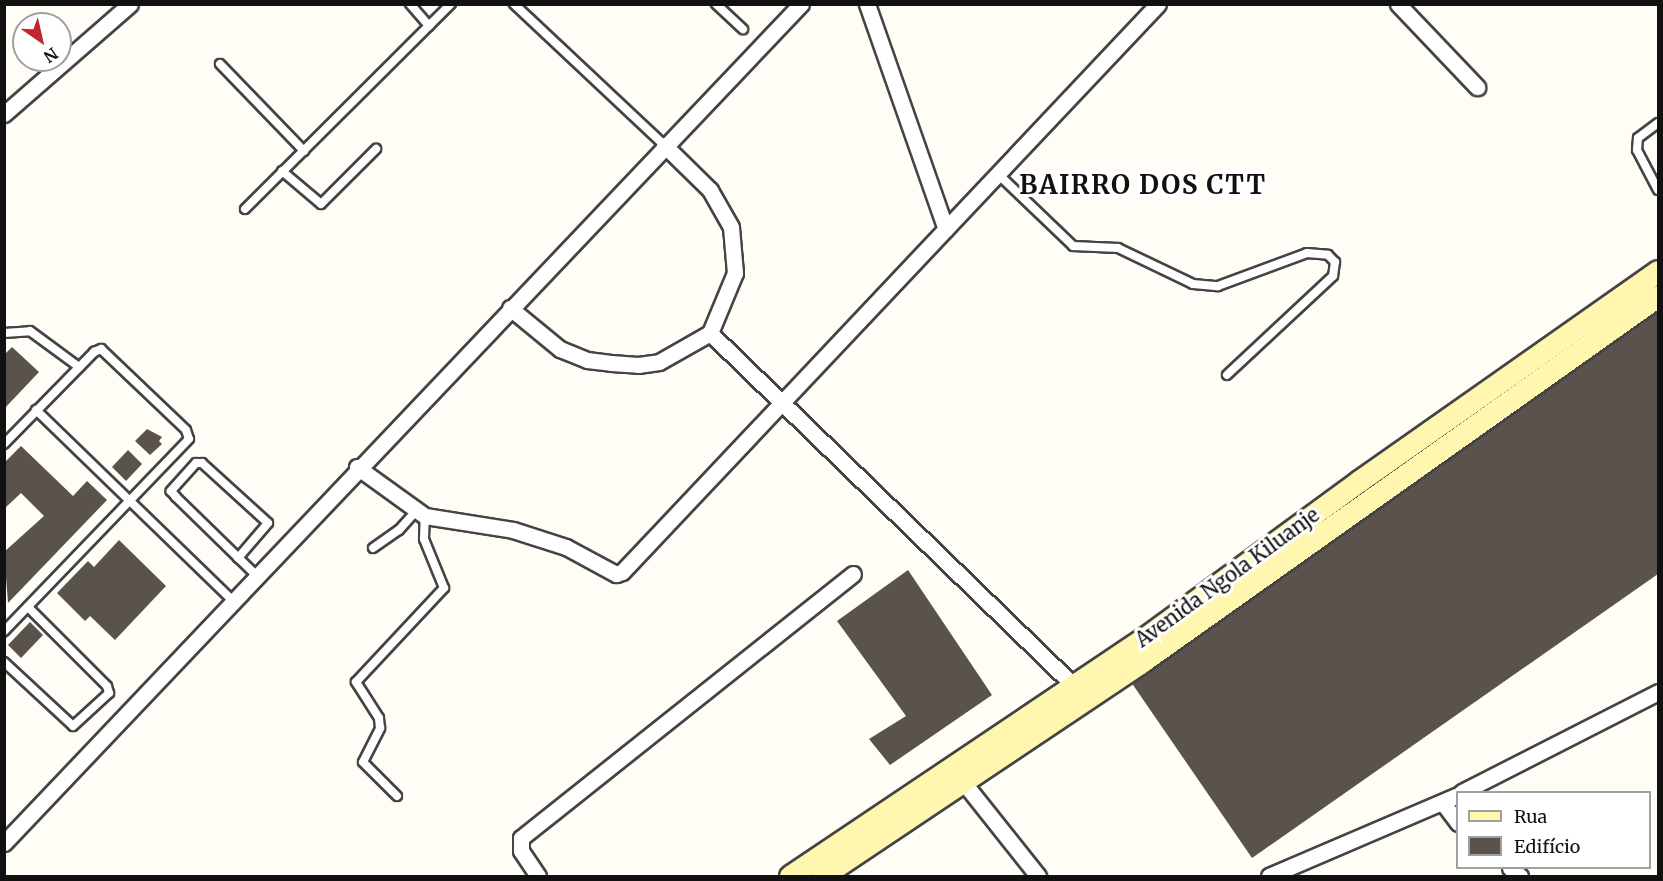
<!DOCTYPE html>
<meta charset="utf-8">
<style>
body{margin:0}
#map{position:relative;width:1663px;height:881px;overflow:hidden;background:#fffdf5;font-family:Merriweather,serif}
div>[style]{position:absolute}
.building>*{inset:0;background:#5a524d}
.roads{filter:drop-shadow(2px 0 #444) drop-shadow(-2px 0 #444) drop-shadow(0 2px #444) drop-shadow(0 -2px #444)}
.lane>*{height:8px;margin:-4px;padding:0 4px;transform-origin:4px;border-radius:4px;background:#fff}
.street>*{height:15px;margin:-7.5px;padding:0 7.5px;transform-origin:7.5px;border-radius:7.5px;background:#fff}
.secondary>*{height:21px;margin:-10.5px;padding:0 10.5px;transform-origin:10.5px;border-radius:10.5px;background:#fff6b0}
span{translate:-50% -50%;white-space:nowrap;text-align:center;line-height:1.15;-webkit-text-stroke:6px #fff;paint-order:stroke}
.street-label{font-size:20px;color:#111}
.district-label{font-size:26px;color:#111;font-weight:700;letter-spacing:1.5px}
.frame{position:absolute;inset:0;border:6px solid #111;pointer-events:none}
.legend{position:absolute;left:1456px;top:791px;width:195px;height:78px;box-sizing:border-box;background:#fff;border:2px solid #a0a0a0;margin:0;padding:8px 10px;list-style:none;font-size:18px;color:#111}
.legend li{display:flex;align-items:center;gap:12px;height:30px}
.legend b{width:30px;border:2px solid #a0a0a0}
.north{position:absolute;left:12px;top:12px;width:60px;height:60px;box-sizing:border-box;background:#fff;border:2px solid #a0a0a0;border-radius:50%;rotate:146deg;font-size:16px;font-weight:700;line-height:24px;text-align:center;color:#111}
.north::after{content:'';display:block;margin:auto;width:21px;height:27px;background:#c4262e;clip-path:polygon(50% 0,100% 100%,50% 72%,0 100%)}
</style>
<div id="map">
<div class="building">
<i style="clip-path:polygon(1658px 311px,1658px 574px,1252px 858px,1131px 682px)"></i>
<i style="clip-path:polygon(12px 347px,39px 372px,4px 409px,4px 355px)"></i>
<i style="clip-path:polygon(147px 429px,162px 437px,159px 441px,162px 444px,150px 455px,135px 441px)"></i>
<i style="clip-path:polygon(21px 446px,73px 496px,87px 481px,107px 500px,8px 603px,4px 552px,44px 516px,21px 493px,4px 509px,4px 463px)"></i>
<i style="clip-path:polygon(128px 450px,142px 464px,126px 481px,112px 467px)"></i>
<i style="clip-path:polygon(119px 540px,166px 586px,115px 640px,90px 616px,85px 621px,57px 593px,88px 561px,94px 567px)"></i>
<i style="clip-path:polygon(908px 570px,992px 695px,890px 765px,869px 739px,906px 716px,837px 621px)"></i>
<i style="clip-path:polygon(30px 622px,43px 635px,21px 658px,8px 645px)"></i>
</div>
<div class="roads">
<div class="lane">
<i style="left:410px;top:4px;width:29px;rotate:49deg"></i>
<i style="left:514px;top:4px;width:206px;rotate:43.2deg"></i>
<i style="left:716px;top:4px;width:37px;rotate:43deg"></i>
<i style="left:220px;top:64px;width:121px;rotate:46deg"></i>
<i style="left:1658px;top:123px;width:25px;rotate:143deg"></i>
<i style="left:1638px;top:138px;width:12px;rotate:95deg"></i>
<i style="left:1637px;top:150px;width:45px;rotate:62.3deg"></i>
<i style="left:282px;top:171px;width:51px;rotate:40.2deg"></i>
<i style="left:321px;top:204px;width:78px;rotate:-45deg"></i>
<i style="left:998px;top:174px;width:104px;rotate:43.8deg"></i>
<i style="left:1073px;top:246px;width:45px;rotate:2.5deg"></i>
<i style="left:1118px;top:248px;width:83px;rotate:25.6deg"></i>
<i style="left:1193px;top:284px;width:25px;rotate:5deg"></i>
<i style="left:1218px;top:286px;width:95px;rotate:-20.3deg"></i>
<i style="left:1307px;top:253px;width:21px;rotate:5deg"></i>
<i style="left:1328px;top:255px;width:10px;rotate:45deg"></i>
<i style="left:1335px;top:262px;width:14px;rotate:98deg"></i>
<i style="left:1333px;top:276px;width:145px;rotate:137deg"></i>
<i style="left:245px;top:209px;width:291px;rotate:-44.9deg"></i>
<i style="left:4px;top:333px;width:26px;rotate:-4deg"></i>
<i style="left:30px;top:331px;width:61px;rotate:36.3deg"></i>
<i style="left:36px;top:410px;width:276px;rotate:44.1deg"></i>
<i style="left:4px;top:444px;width:129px;rotate:-45.6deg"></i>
<i style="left:94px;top:352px;width:8px;rotate:-23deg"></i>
<i style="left:101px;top:349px;width:117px;rotate:43.6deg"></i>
<i style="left:186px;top:430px;width:9px;rotate:72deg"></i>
<i style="left:189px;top:439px;width:267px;rotate:133.9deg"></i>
<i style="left:373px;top:548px;width:32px;rotate:-35deg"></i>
<i style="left:399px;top:530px;width:25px;rotate:-48deg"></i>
<i style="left:238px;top:558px;width:46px;rotate:-49.4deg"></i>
<i style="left:268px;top:523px;width:89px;rotate:-137.7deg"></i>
<i style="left:202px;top:463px;width:6px;rotate:180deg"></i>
<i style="left:196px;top:463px;width:38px;rotate:132deg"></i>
<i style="left:171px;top:491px;width:8px;rotate:50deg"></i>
<i style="left:176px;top:497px;width:113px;rotate:44.3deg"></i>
<i style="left:4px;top:662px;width:94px;rotate:42.8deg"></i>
<i style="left:73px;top:726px;width:49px;rotate:-42.5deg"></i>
<i style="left:109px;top:693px;width:7px;rotate:-106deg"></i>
<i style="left:107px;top:686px;width:112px;rotate:-135deg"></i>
<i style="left:397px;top:796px;width:48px;rotate:-135deg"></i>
<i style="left:363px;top:762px;width:38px;rotate:-63deg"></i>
<i style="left:380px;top:728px;width:10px;rotate:-96deg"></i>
<i style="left:379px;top:718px;width:43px;rotate:-122.6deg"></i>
<i style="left:356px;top:682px;width:129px;rotate:-46.9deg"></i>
<i style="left:444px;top:588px;width:53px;rotate:-112.2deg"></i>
<i style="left:424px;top:539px;width:23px;rotate:-88deg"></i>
</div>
<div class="street">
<i style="left:867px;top:4px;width:238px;rotate:70.7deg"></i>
<i style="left:1398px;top:4px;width:115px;rotate:46.4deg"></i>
<i style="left:4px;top:114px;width:167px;rotate:-41.1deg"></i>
<i style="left:510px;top:308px;width:65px;rotate:39.4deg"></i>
<i style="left:560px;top:349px;width:29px;rotate:22deg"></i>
<i style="left:587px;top:360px;width:24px;rotate:7deg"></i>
<i style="left:611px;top:363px;width:27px;rotate:4deg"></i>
<i style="left:638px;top:365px;width:21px;rotate:-8deg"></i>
<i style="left:659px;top:362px;width:59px;rotate:-29.6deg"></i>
<i style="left:710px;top:333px;width:65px;rotate:-67.4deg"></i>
<i style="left:735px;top:273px;width:46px;rotate:-95deg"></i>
<i style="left:731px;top:227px;width:43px;rotate:-119.6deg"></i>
<i style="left:710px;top:190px;width:64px;rotate:-135.6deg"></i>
<i style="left:710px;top:333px;width:507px;rotate:44.12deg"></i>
<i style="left:357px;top:467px;width:84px;rotate:35.8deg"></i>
<i style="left:425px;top:516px;width:89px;rotate:9deg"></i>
<i style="left:513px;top:530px;width:56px;rotate:17.8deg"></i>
<i style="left:566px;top:547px;width:57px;rotate:28.4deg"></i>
<i style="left:616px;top:574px;width:6px;rotate:-18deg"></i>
<i style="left:622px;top:572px;width:781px;rotate:-46.66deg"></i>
<i style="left:964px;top:783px;width:119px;rotate:51.5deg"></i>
<i style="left:1462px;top:792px;width:220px;rotate:-27deg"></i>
<i style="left:1443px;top:803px;width:25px;rotate:53deg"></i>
<i style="left:4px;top:843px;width:1157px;rotate:-46.47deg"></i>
<i style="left:1510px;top:868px;width:13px;rotate:39deg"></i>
<i style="left:538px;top:876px;width:30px;rotate:-124deg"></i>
<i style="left:521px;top:851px;width:13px;rotate:-90deg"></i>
<i style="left:521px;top:838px;width:424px;rotate:-38.5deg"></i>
<i style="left:1269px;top:876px;width:206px;rotate:-23.2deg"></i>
</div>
<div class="secondary">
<i style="left:790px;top:876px;width:429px;rotate:-33.9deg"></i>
<i style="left:1146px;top:637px;width:264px;rotate:-36.2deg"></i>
<i style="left:1359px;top:481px;width:365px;rotate:-35.1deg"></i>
<i style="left:822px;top:876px;width:383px;rotate:-33.8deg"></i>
<i style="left:1140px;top:663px;width:635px;rotate:-35.32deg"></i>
</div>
</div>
<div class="street-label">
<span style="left:1227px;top:577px;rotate:-36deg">Avenida Ngola Kiluanje</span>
</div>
<div class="district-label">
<span style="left:1143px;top:185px">BAIRRO DOS CTT</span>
</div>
<div class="frame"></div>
<ul class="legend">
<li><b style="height:8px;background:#fff6b0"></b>Rua</li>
<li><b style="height:16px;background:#5a524d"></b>Edifício</li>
</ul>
<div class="north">N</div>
</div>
